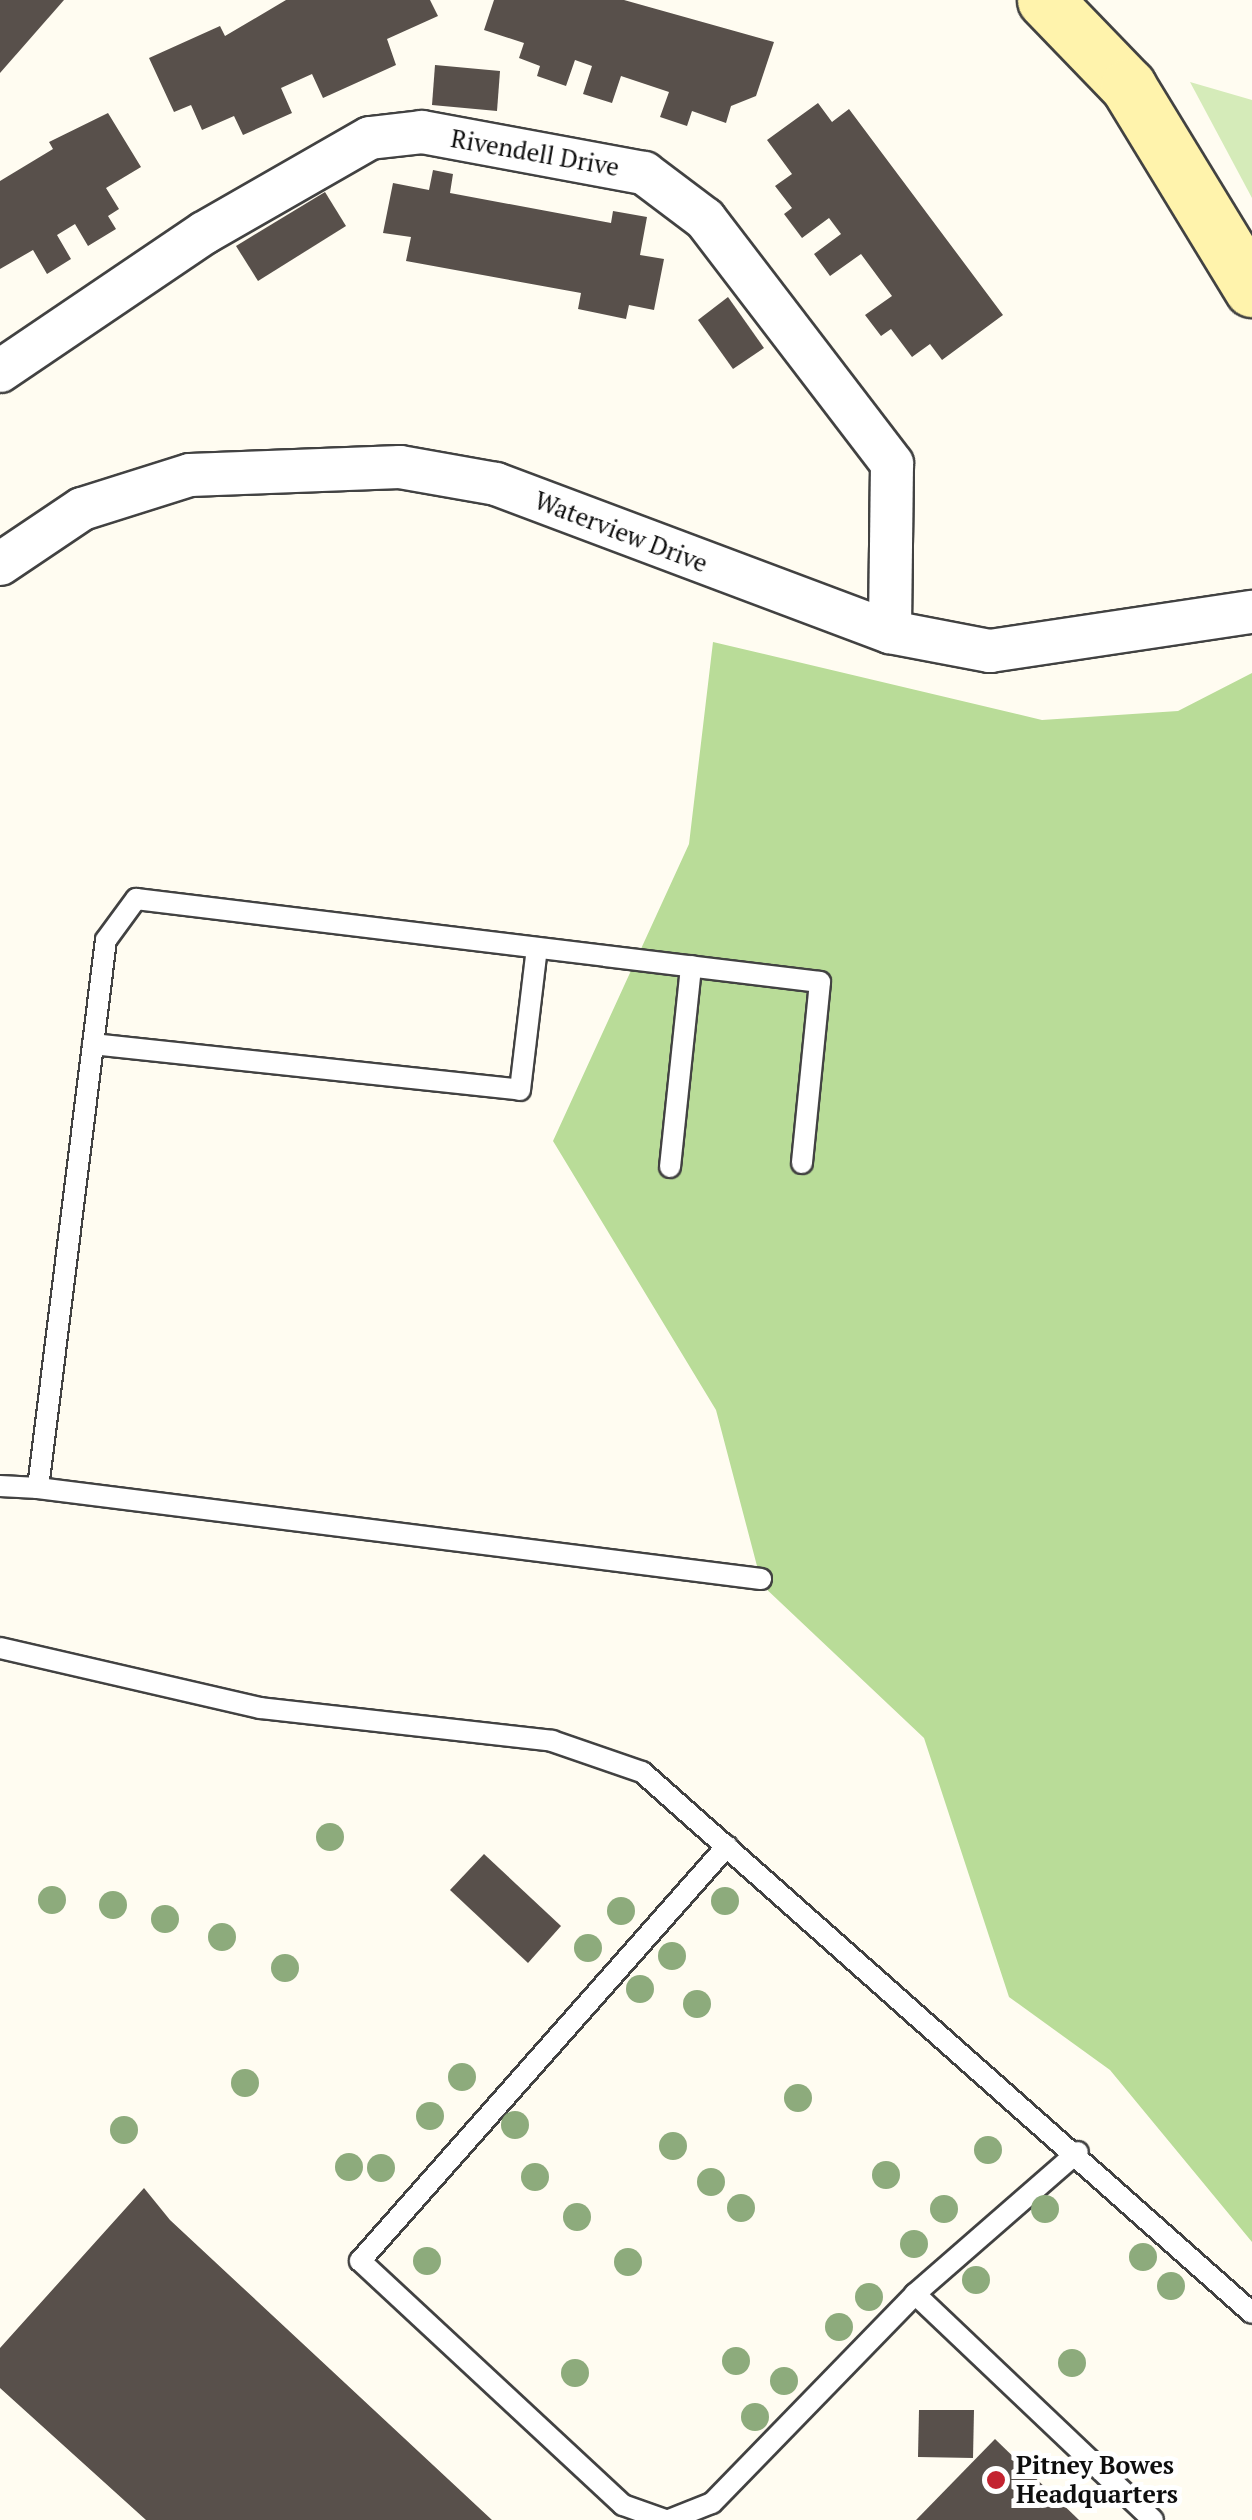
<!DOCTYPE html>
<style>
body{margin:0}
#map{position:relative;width:1252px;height:2520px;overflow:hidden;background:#fffcf1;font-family:"PT Serif",serif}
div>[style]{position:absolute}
.green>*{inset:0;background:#d5ebb9}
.forest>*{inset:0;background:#b9dc98}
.building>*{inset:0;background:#58504b}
.roads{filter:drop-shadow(2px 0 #424242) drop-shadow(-2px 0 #424242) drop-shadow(0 2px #424242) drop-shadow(0 -2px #424242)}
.service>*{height:20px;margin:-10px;padding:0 10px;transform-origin:10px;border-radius:10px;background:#fff}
.minor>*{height:42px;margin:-21px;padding:0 21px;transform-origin:21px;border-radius:21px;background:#fff}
.secondary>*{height:55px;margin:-27.5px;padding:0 27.5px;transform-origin:27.5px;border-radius:27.5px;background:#fff3ac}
.trees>*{width:28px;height:28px;margin:-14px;border-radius:50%;background:#8dab7c}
.dots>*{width:28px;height:28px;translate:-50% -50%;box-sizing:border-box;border:5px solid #fff;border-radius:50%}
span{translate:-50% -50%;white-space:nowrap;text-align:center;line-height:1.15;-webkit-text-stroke:10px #fff;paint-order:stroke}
.street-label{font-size:25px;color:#0f0f0f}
.poi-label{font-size:25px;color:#0f0f0f;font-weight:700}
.left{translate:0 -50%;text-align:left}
</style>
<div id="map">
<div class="green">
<i style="clip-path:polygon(1190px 82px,1252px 100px,1252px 198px)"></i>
</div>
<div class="forest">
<i style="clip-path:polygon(713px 642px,1042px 720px,1178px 711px,1252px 673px,1252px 2242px,1110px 2070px,1009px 1997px,924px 1738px,762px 1585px,716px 1410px,553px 1141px,689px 844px)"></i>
</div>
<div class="building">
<i style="clip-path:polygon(0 0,64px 0,0 73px)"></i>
<i style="clip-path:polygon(286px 0,430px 0,438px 16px,387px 39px,396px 65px,323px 98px,312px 74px,281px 88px,292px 113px,243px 135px,234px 116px,202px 130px,191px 105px,174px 112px,149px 58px,220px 26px,225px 36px)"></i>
<i style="clip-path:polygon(494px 0,624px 0,774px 42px,756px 96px,731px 106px,726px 123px,692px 111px,687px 126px,660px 117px,669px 92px,621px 76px,612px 103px,583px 94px,592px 66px,575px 60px,566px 86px,537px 76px,540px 66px,519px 58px,524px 43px,484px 30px)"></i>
<i style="clip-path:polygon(435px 65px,500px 71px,497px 111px,432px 105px)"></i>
<i style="clip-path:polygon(818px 103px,832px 122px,849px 109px,1003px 315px,942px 360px,930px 344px,912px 357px,891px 329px,881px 336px,865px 315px,892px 296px,861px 254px,830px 276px,814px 254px,841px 234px,829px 218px,802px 238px,784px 214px,792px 208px,775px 186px,792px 174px,767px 140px)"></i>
<i style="clip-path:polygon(108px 113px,141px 167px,106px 188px,119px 209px,108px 216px,116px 229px,88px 246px,75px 224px,57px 235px,71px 259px,47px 274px,33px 250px,0 269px,0 181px,53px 149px,49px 142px)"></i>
<i style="clip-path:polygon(433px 170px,453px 174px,450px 193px,611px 223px,613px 211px,647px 217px,640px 255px,664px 259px,654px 310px,629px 305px,626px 319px,578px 309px,581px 293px,406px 261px,411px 237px,383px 233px,393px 183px,429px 190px)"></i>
<i style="clip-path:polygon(325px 192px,346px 226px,258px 281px,236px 246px)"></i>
<i style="clip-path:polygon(728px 297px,764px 348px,733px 369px,698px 320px)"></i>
<i style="clip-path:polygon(484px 1854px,561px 1926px,528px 1963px,450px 1890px)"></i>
<i style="clip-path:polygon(144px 2188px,170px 2220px,492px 2520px,146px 2520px,0 2388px,0 2348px)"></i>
<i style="clip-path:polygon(919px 2410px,974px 2410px,973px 2458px,918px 2457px)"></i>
<i style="clip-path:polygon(995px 2439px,1079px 2520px,916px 2520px)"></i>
</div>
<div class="roads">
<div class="service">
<i style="left:93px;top:1044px;width:429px;rotate:6.1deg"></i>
<i style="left:520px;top:1090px;width:143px;rotate:-83.2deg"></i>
<i style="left:670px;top:1167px;width:202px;rotate:-84deg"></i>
<i style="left:0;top:1486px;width:38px;rotate:3deg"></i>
<i style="left:761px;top:1579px;width:729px;rotate:-172.83deg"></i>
<i style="left:38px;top:1488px;width:552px;rotate:-82.93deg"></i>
<i style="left:106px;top:940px;width:51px;rotate:-53.8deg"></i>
<i style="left:136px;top:899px;width:689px;rotate:6.92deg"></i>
<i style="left:820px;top:982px;width:182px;rotate:95.7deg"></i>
<i style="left:0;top:1648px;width:267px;rotate:13deg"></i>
<i style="left:260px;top:1708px;width:294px;rotate:6.4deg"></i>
<i style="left:552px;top:1741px;width:95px;rotate:19deg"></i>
<i style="left:642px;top:1772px;width:815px;rotate:41.57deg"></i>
<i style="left:915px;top:2294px;width:328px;rotate:43.5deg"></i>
<i style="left:665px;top:2520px;width:45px;rotate:-160.3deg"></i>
<i style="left:623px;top:2505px;width:359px;rotate:-137.1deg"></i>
<i style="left:360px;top:2261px;width:554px;rotate:-48.51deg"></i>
<i style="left:669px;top:2520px;width:46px;rotate:-21.6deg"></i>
<i style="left:712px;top:2503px;width:291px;rotate:-45.8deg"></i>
<i style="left:915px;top:2294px;width:216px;rotate:-41.1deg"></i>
</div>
<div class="minor">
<i style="left:0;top:371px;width:246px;rotate:-34.1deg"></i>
<i style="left:204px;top:233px;width:191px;rotate:-29.8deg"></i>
<i style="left:370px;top:138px;width:52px;rotate:-6.6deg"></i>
<i style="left:422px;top:132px;width:226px;rotate:10.5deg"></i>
<i style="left:644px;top:173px;width:76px;rotate:37deg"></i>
<i style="left:705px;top:219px;width:308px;rotate:52.6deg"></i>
<i style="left:892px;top:464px;width:168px;rotate:90.7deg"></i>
<i style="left:0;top:564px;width:99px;rotate:-33.9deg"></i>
<i style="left:82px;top:509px;width:113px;rotate:-17.5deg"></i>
<i style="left:190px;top:475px;width:210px;rotate:-2.2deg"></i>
<i style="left:400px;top:467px;width:97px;rotate:10deg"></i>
<i style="left:496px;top:484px;width:421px;rotate:20.6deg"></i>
<i style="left:890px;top:632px;width:102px;rotate:10.8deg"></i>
<i style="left:990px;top:651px;width:265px;rotate:-8.5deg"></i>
</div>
<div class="secondary">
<i style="left:1045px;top:0;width:120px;rotate:46deg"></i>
<i style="left:1128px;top:86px;width:238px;rotate:58.6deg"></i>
</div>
</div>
<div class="trees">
<i style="left:330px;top:1837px"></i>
<i style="left:52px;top:1900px"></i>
<i style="left:725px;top:1901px"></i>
<i style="left:113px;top:1905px"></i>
<i style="left:621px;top:1911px"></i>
<i style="left:165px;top:1919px"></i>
<i style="left:222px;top:1937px"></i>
<i style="left:588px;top:1948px"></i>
<i style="left:672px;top:1956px"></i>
<i style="left:285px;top:1968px"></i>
<i style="left:640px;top:1989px"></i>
<i style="left:697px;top:2004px"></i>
<i style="left:462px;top:2077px"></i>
<i style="left:245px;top:2083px"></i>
<i style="left:798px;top:2098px"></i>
<i style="left:430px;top:2116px"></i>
<i style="left:515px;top:2125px"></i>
<i style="left:124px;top:2130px"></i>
<i style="left:673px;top:2146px"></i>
<i style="left:988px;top:2150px"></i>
<i style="left:349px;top:2167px"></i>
<i style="left:381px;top:2168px"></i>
<i style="left:886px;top:2175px"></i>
<i style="left:535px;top:2177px"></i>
<i style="left:711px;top:2182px"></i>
<i style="left:741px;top:2208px"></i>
<i style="left:944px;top:2209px"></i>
<i style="left:1045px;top:2209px"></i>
<i style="left:577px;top:2217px"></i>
<i style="left:914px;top:2244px"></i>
<i style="left:1143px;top:2257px"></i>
<i style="left:427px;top:2261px"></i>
<i style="left:628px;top:2262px"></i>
<i style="left:976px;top:2280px"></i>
<i style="left:1171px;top:2286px"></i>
<i style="left:869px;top:2297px"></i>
<i style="left:839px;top:2327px"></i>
<i style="left:736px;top:2361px"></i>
<i style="left:1072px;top:2363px"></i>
<i style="left:575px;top:2373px"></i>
<i style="left:784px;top:2381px"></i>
<i style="left:755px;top:2417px"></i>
</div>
<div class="dots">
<i style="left:996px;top:2480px;background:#c32330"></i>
</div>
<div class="street-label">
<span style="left:535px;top:153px;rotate:10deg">Rivendell Drive</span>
<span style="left:621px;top:532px;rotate:21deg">Waterview Drive</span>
</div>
<div class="poi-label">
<span class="left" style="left:1016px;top:2480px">Pitney Bowes<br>Headquarters</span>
</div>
</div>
